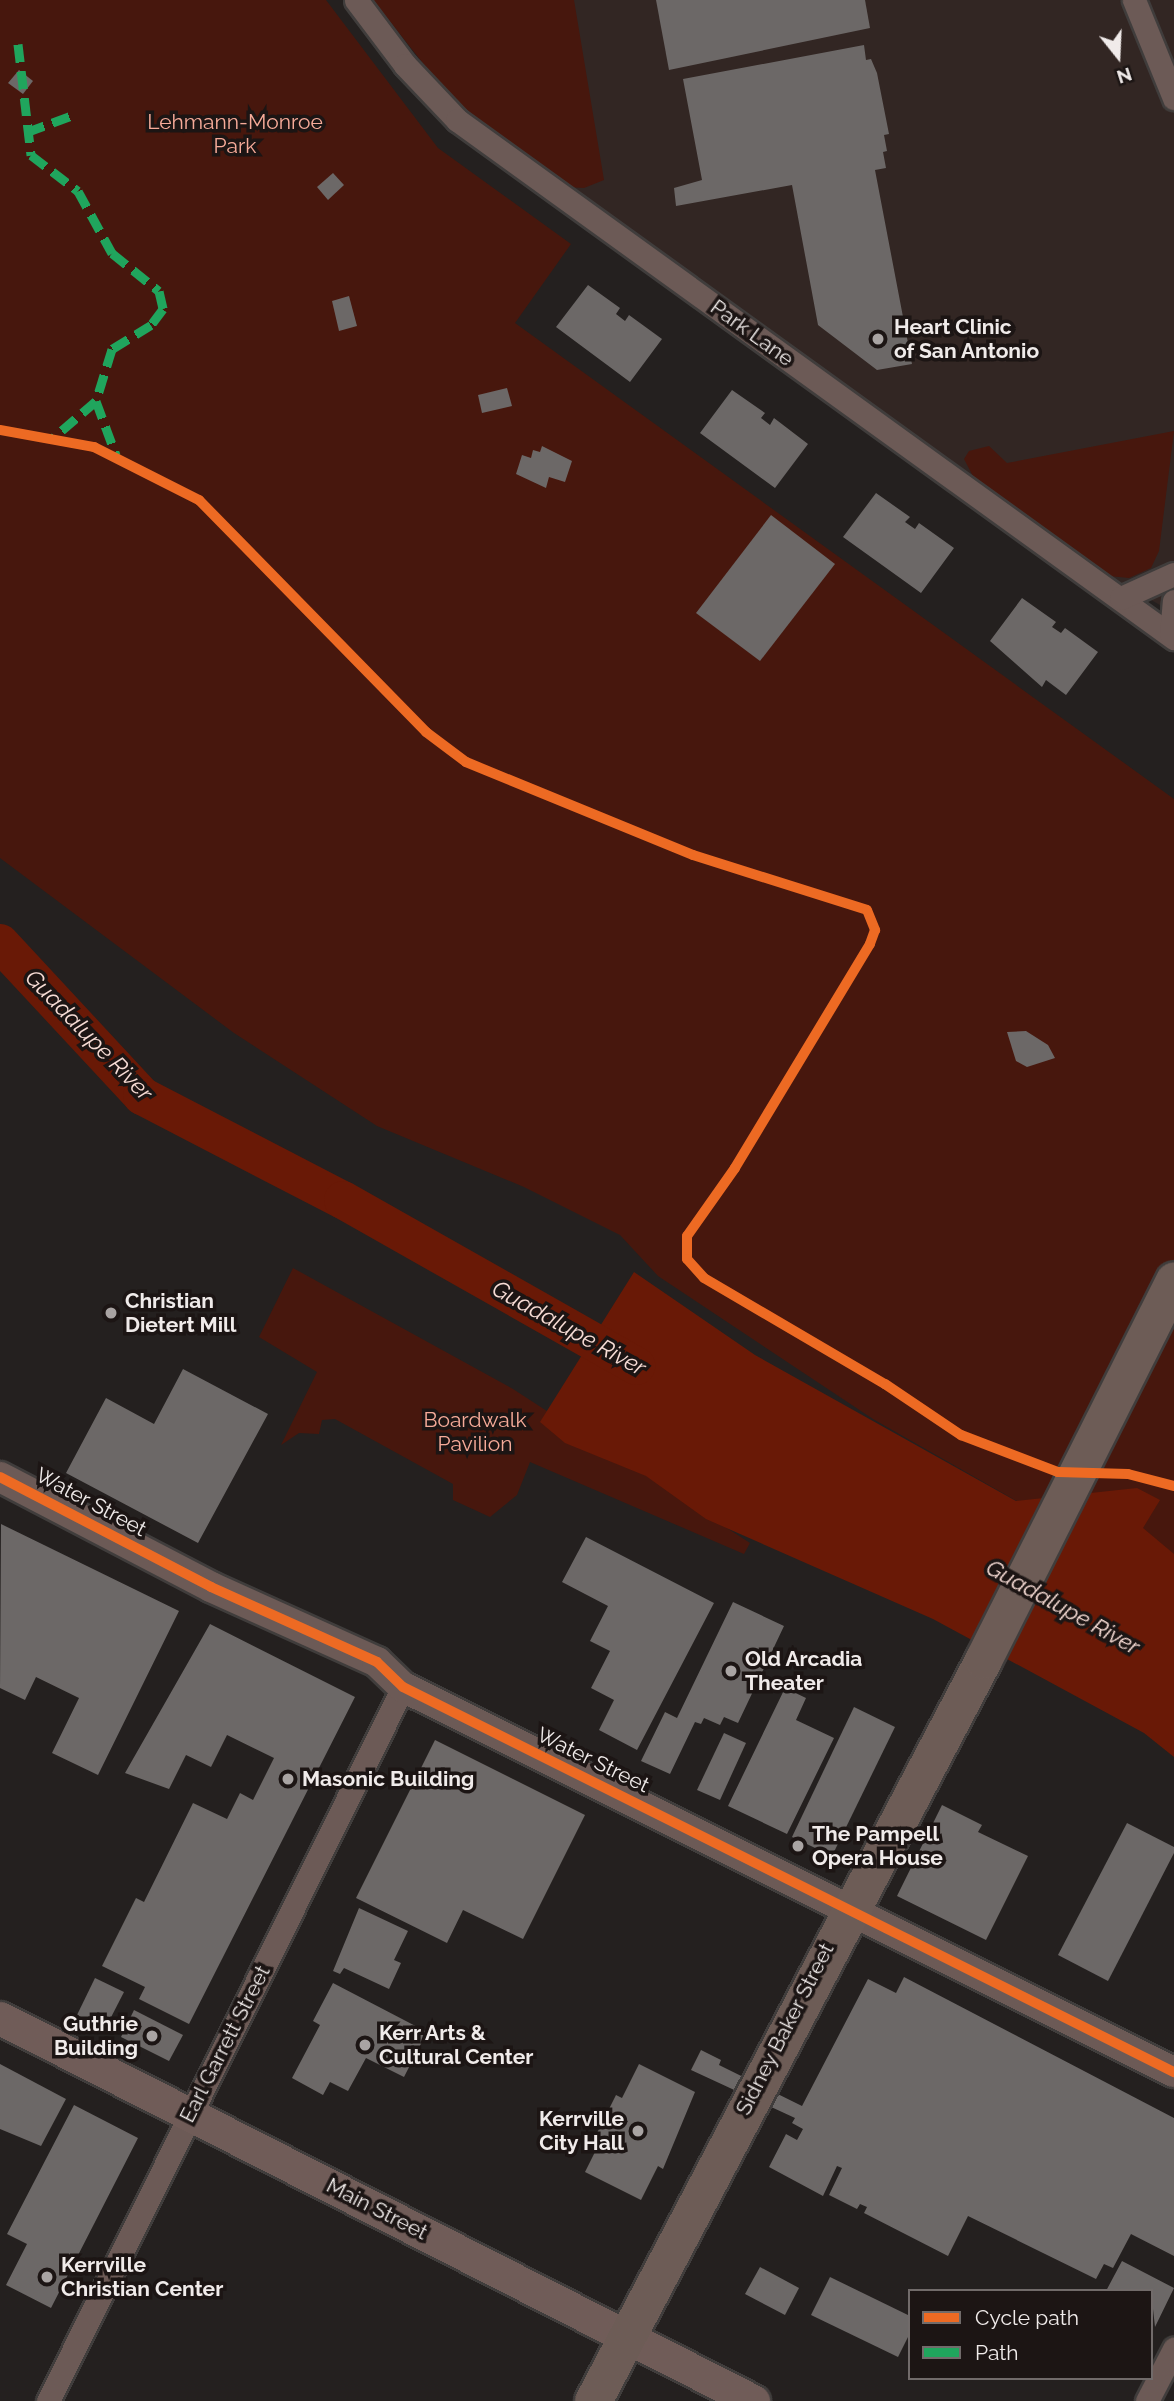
<!DOCTYPE html>
<style>
body{margin:0}
#map{position:relative;width:1174px;height:2401px;overflow:hidden;background:#24201f;font-family:Raleway,sans-serif}
div>[style]{position:absolute}
.built>*{inset:0;background:#322623}
.green>*{inset:0;background:#47170d}
.water>*{inset:0;background:#691906}
.river>*{height:38px;margin:-19px;padding:0 19px;transform-origin:19px;border-radius:19px;background:#691906}
.building>*{inset:0;background:#6c6867}
.roads{filter:drop-shadow(2px 0 #403d3c) drop-shadow(-2px 0 #403d3c) drop-shadow(0 2px #403d3c) drop-shadow(0 -2px #403d3c)}
.minor>*{height:23px;margin:-11.5px;padding:0 11.5px;transform-origin:11.5px;border-radius:11.5px;background:#6c5a56}
.tertiary>*{height:30px;margin:-15px;padding:0 15px;transform-origin:15px;border-radius:15px;background:#6c5a56}
.secondary>*{height:33px;margin:-16.5px;padding:0 16.5px;transform-origin:16.5px;border-radius:16.5px;background:#705c58}
.primary>*{height:37px;margin:-18.5px;padding:0 18.5px;transform-origin:18.5px;border-radius:18.5px;background:#6d5c56}
.quiet>*{height:9px;margin-top:-4.5px;transform-origin:0;background:repeating-linear-gradient(90deg,#20a55d 0 18px,transparent 0 27px)}
.cycleway>*{height:10px;margin:-5px;padding:0 5px;transform-origin:5px;border-radius:5px;background:#ed6a23}
.dots>*{width:19px;height:19px;translate:-50% -50%;box-sizing:border-box;border:4px solid #1c1514;border-radius:50%}
span{translate:-50% -50%;white-space:nowrap;text-align:center;line-height:1.15;-webkit-text-stroke:7px #1c1514;paint-order:stroke}
.park-label{font-size:21px;color:#f7ab99}
.poi-label{font-size:21px;color:#f0ebea;font-weight:700}
.left{translate:0 -50%;text-align:left}
.right{translate:-100% -50%;text-align:right}
.street-label{font-size:21px;color:#f0ebea}
.water-label{font-size:23px;color:#f7dcd5;font-style:italic}
.legend{position:absolute;left:908px;top:2289px;width:245px;height:91px;box-sizing:border-box;background:#1c1514;border:2px solid #716b6a;margin:0;padding:9px 12px;list-style:none;font-size:21px;color:#f0ebea}
.legend li{display:flex;align-items:center;gap:14px;height:35px}
.legend b{width:35px;border:2px solid #716b6a}
.north{position:absolute;left:1083px;top:21px;width:70px;height:70px;-webkit-text-stroke:5px #1c1514;paint-order:stroke;rotate:162deg;font-size:19px;font-weight:700;line-height:28px;text-align:center;color:#f0ebea}
.north::after{content:'';display:block;margin:auto;width:24px;height:32px;background:#f0ebea;clip-path:polygon(50% 0,100% 100%,50% 72%,0 100%)}
</style>
<div id="map">
<div class="built">
<i style="clip-path:polygon(373px 0,1174px 0,1174px 613px,1109px 576px,566px 187px)"></i>
</div>
<div class="green">
<i style="clip-path:polygon(0 0,326px 0,438px 148px,571px 244px,515px 323px,1174px 799px,1174px 1591px,873px 1419px,658px 1276px,620px 1235px,524px 1187px,377px 1126px,234px 1033px,0 858px)"></i>
<i style="clip-path:polygon(373px 0,574px 0,604px 180px,584px 188px,566px 187px,459px 109px)"></i>
<i style="clip-path:polygon(1174px 431px,1159px 551px,1151px 568px,1129px 578px,1109px 576px,975px 480px,964px 459px,969px 451px,989px 446px,1007px 463px)"></i>
<i style="clip-path:polygon(293px 1268px,513px 1389px,750px 1543px,744px 1554px,530px 1462px,517px 1495px,490px 1517px,453px 1500px,453px 1484px,335px 1419px,322px 1420px,319px 1434px,299px 1433px,281px 1445px,317px 1372px,259px 1337px)"></i>
</div>
<div class="water">
<i style="clip-path:polygon(634px 1272px,755px 1355px,1016px 1501px,1137px 1488px,1160px 1500px,1143px 1528px,1174px 1554px,1174px 1757px,1144px 1733px,933px 1619px,706px 1519px,646px 1476px,565px 1443px,540px 1422px)"></i>
</div>
<div class="river">
<i style="left:0;top:943px;width:209px;rotate:47.1deg"></i>
<i style="left:142px;top:1096px;width:226px;rotate:27.4deg"></i>
<i style="left:343px;top:1200px;width:337px;rotate:29.5deg"></i>
</div>
<div class="building">
<i style="clip-path:polygon(656px 0,865px 0,870px 28px,669px 70px)"></i>
<i style="clip-path:polygon(864px 45px,866px 60px,871px 59px,877px 73px,889px 134px,884px 135px,887px 151px,883px 152px,886px 168px,875px 170px,912px 364px,877px 370px,818px 325px,792px 185px,676px 206px,674px 188px,702px 180px,683px 79px)"></i>
<i style="clip-path:polygon(19px 70px,33px 81px,23px 94px,8px 83px)"></i>
<i style="clip-path:polygon(333px 173px,344px 185px,328px 200px,317px 187px)"></i>
<i style="clip-path:polygon(588px 285px,620px 308px,616px 314px,625px 321px,629px 315px,662px 339px,630px 382px,556px 327px)"></i>
<i style="clip-path:polygon(349px 296px,357px 326px,339px 331px,332px 301px)"></i>
<i style="clip-path:polygon(507px 388px,512px 406px,482px 413px,478px 395px)"></i>
<i style="clip-path:polygon(732px 390px,765px 413px,761px 418px,770px 425px,774px 418px,808px 444px,775px 488px,700px 433px)"></i>
<i style="clip-path:polygon(542px 446px,572px 461px,565px 482px,549px 477px,546px 488px,516px 474px,522px 455px,531px 458px,533px 450px,540px 452px)"></i>
<i style="clip-path:polygon(876px 493px,910px 517px,905px 522px,915px 529px,919px 523px,954px 548px,921px 593px,843px 537px)"></i>
<i style="clip-path:polygon(771px 515px,835px 564px,760px 661px,696px 613px)"></i>
<i style="clip-path:polygon(1022px 598px,1056px 622px,1052px 627px,1061px 633px,1065px 628px,1098px 652px,1066px 695px,1046px 680px,1042px 687px,990px 641px)"></i>
<i style="clip-path:polygon(1026px 1031px,1048px 1045px,1055px 1058px,1027px 1067px,1016px 1061px,1007px 1032px)"></i>
<i style="clip-path:polygon(183px 1369px,268px 1414px,198px 1543px,66px 1473px,106px 1398px,154px 1424px)"></i>
<i style="clip-path:polygon(1px 1524px,179px 1611px,98px 1775px,52px 1753px,79px 1698px,36px 1677px,25px 1700px,0 1688px)"></i>
<i style="clip-path:polygon(586px 1537px,714px 1603px,637px 1750px,599px 1730px,614px 1700px,591px 1688px,610px 1651px,590px 1641px,608px 1606px,562px 1582px)"></i>
<i style="clip-path:polygon(733px 1602px,784px 1626px,738px 1723px,724px 1717px,720px 1725px,704px 1718px,701px 1724px,695px 1722px,670px 1774px,641px 1761px,665px 1712px,677px 1718px)"></i>
<i style="clip-path:polygon(210px 1624px,355px 1697px,189px 2024px,139px 1999px,145px 1987px,102px 1966px,136px 1898px,144px 1902px,193px 1803px,227px 1819px,240px 1793px,253px 1800px,274px 1758px,227px 1735px,211px 1767px,186px 1755px,169px 1789px,125px 1773px)"></i>
<i style="clip-path:polygon(785px 1688px,806px 1698px,796px 1720px,834px 1738px,787px 1834px,728px 1806px)"></i>
<i style="clip-path:polygon(854px 1707px,895px 1727px,832px 1856px,792px 1837px)"></i>
<i style="clip-path:polygon(724px 1733px,746px 1743px,720px 1800px,697px 1790px)"></i>
<i style="clip-path:polygon(435px 1740px,585px 1815px,523px 1939px,463px 1910px,447px 1943px,356px 1898px)"></i>
<i style="clip-path:polygon(942px 1805px,982px 1825px,978px 1832px,1028px 1856px,986px 1940px,897px 1896px)"></i>
<i style="clip-path:polygon(1127px 1823px,1174px 1847px,1174px 1853px,1108px 1981px,1058px 1955px)"></i>
<i style="clip-path:polygon(359px 1908px,408px 1931px,394px 1960px,401px 1963px,389px 1989px,344px 1968px,340px 1974px,333px 1971px)"></i>
<i style="clip-path:polygon(904px 1977px,1174px 2118px,1174px 2256px,1131px 2234px,1113px 2268px,1104px 2264px,1096px 2279px,968px 2216px,948px 2256px,864px 2213px,867px 2207px,860px 2204px,857px 2209px,829px 2195px,842px 2168px,837px 2166px,823px 2196px,769px 2167px,786px 2134px,797px 2140px,803px 2129px,792px 2123px,795px 2118px,691px 2070px,701px 2050px,721px 2060px,719px 2065px,802px 2106px,868px 1979px,896px 1993px)"></i>
<i style="clip-path:polygon(95px 1978px,124px 1992px,105px 2029px,77px 2015px)"></i>
<i style="clip-path:polygon(333px 1983px,427px 2032px,404px 2077px,366px 2058px,348px 2091px,330px 2082px,323px 2095px,292px 2078px,320px 2025px,313px 2021px)"></i>
<i style="clip-path:polygon(134px 2010px,183px 2035px,169px 2061px,121px 2037px)"></i>
<i style="clip-path:polygon(0 2064px,66px 2099px,41px 2146px,0 2129px)"></i>
<i style="clip-path:polygon(639px 2064px,695px 2092px,663px 2169px,658px 2166px,641px 2200px,585px 2172px,602px 2138px,596px 2135px,616px 2095px,622px 2098px)"></i>
<i style="clip-path:polygon(74px 2105px,138px 2138px,51px 2308px,6px 2285px,27px 2244px,7px 2234px)"></i>
<i style="clip-path:polygon(1122px 2261px,1174px 2288px,1155px 2327px,1151px 2291px,1106px 2291px)"></i>
<i style="clip-path:polygon(760px 2267px,799px 2288px,785px 2315px,745px 2294px)"></i>
<i style="clip-path:polygon(830px 2277px,910px 2316px,910px 2333px,898px 2357px,811px 2315px)"></i>
</div>
<div class="roads">
<div class="minor">
<i style="left:356px;top:0;width:81px;rotate:53deg"></i>
<i style="left:405px;top:65px;width:76px;rotate:46.6deg"></i>
<i style="left:457px;top:120px;width:885px;rotate:35.85deg"></i>
<i style="left:1134px;top:0;width:106px;rotate:67.8deg"></i>
<i style="left:1121px;top:598px;width:58px;rotate:-24.4deg"></i>
<i style="left:1171px;top:634px;width:33px;rotate:-85deg"></i>
<i style="left:48px;top:2401px;width:797px;rotate:-63.56deg"></i>
<i style="left:1147px;top:2401px;width:59px;rotate:-62.6deg"></i>
</div>
<div class="tertiary">
<i style="left:0;top:1477px;width:238px;rotate:27.5deg"></i>
<i style="left:211px;top:1587px;width:182px;rotate:24.3deg"></i>
<i style="left:377px;top:1662px;width:36px;rotate:44deg"></i>
<i style="left:403px;top:1687px;width:862px;rotate:26.54deg"></i>
</div>
<div class="secondary">
<i style="left:0;top:2018px;width:845px;rotate:26.96deg"></i>
</div>
<div class="primary">
<i style="left:593px;top:2401px;width:837px;rotate:-62.24deg"></i>
<i style="left:983px;top:1660px;width:425px;rotate:-63.3deg"></i>
</div>
</div>
<div class="quiet">
<i style="left:18px;top:44px;width:112px;rotate:83.3deg"></i>
<i style="left:31px;top:155px;width:59px;rotate:37.5deg"></i>
<i style="left:78px;top:191px;width:71px;rotate:61.3deg"></i>
<i style="left:112px;top:253px;width:60px;rotate:39deg"></i>
<i style="left:159px;top:291px;width:18px;rotate:77deg"></i>
<i style="left:163px;top:309px;width:20px;rotate:127deg"></i>
<i style="left:151px;top:325px;width:46px;rotate:148.4deg"></i>
<i style="left:112px;top:349px;width:54px;rotate:107.1deg"></i>
<i style="left:96px;top:401px;width:57px;rotate:139.3deg"></i>
<i style="left:27px;top:132px;width:52px;rotate:-20.2deg"></i>
<i style="left:96px;top:401px;width:58px;rotate:69.7deg"></i>
</div>
<div class="cycleway">
<i style="left:0;top:430px;width:96px;rotate:10.3deg"></i>
<i style="left:94px;top:447px;width:118px;rotate:26.8deg"></i>
<i style="left:199px;top:500px;width:325px;rotate:45.6deg"></i>
<i style="left:426px;top:732px;width:50px;rotate:36.9deg"></i>
<i style="left:466px;top:762px;width:245px;rotate:22.3deg"></i>
<i style="left:693px;top:855px;width:182px;rotate:17.5deg"></i>
<i style="left:867px;top:910px;width:22px;rotate:68deg"></i>
<i style="left:875px;top:930px;width:15px;rotate:110deg"></i>
<i style="left:870px;top:944px;width:262px;rotate:121.1deg"></i>
<i style="left:735px;top:1168px;width:83px;rotate:125.2deg"></i>
<i style="left:687px;top:1236px;width:23px;rotate:90deg"></i>
<i style="left:687px;top:1259px;width:25px;rotate:48deg"></i>
<i style="left:704px;top:1278px;width:210px;rotate:30.4deg"></i>
<i style="left:885px;top:1384px;width:92px;rotate:33.9deg"></i>
<i style="left:961px;top:1435px;width:104px;rotate:20.9deg"></i>
<i style="left:1058px;top:1472px;width:70px;rotate:1.6deg"></i>
<i style="left:1128px;top:1474px;width:48px;rotate:14.6deg"></i>
<i style="left:0;top:1477px;width:238px;rotate:27.5deg"></i>
<i style="left:211px;top:1587px;width:182px;rotate:24.3deg"></i>
<i style="left:377px;top:1662px;width:36px;rotate:44deg"></i>
<i style="left:403px;top:1687px;width:862px;rotate:26.54deg"></i>
</div>
<div class="dots">
<i style="left:878px;top:339px;background:#a9a4a3"></i>
<i style="left:111px;top:1313px;background:#a9a4a3"></i>
<i style="left:731px;top:1671px;background:#a9a4a3"></i>
<i style="left:288px;top:1779px;background:#a9a4a3"></i>
<i style="left:798px;top:1846px;background:#a9a4a3"></i>
<i style="left:152px;top:2036px;background:#a9a4a3"></i>
<i style="left:365px;top:2045px;background:#a9a4a3"></i>
<i style="left:638px;top:2131px;background:#a9a4a3"></i>
<i style="left:47px;top:2277px;background:#a9a4a3"></i>
</div>
<div class="park-label">
<span style="left:235px;top:134px">Lehmann-Monroe<br>Park</span>
<span style="left:475px;top:1432px">Boardwalk<br>Pavilion</span>
</div>
<div class="poi-label">
<span class="left" style="left:894px;top:339px">Heart Clinic<br>of San Antonio</span>
<span class="left" style="left:125px;top:1313px">Christian<br>Dietert Mill</span>
<span class="left" style="left:745px;top:1671px">Old Arcadia<br>Theater</span>
<span class="left" style="left:302px;top:1779px">Masonic Building</span>
<span class="left" style="left:812px;top:1846px">The Pampell<br>Opera House</span>
<span class="right" style="left:138px;top:2036px">Guthrie<br>Building</span>
<span class="left" style="left:379px;top:2045px">Kerr Arts &amp;<br>Cultural Center</span>
<span class="right" style="left:624px;top:2131px">Kerrville<br>City Hall</span>
<span class="left" style="left:61px;top:2277px">Kerrville<br>Christian Center</span>
</div>
<div class="street-label">
<span style="left:752px;top:333px;rotate:36deg">Park Lane</span>
<span style="left:91px;top:1502px;rotate:28deg">Water Street</span>
<span style="left:593px;top:1760px;rotate:26deg">Water Street</span>
<span style="left:785px;top:2029px;rotate:-63deg">Sidney Baker Street</span>
<span style="left:225px;top:2044px;rotate:-63deg">Earl Garrett Street</span>
<span style="left:377px;top:2209px;rotate:27deg">Main Street</span>
</div>
<div class="water-label">
<span style="left:89px;top:1035px;rotate:46deg">Guadalupe River</span>
<span style="left:569px;top:1328px;rotate:29deg">Guadalupe River</span>
<span style="left:1063px;top:1607px;rotate:29deg">Guadalupe River</span>
</div>
<ul class="legend">
<li><b style="height:9px;background:#ed6a23"></b>Cycle path</li>
<li><b style="height:9px;background:#20a55d"></b>Path</li>
</ul>
<div class="north">N</div>
</div>
